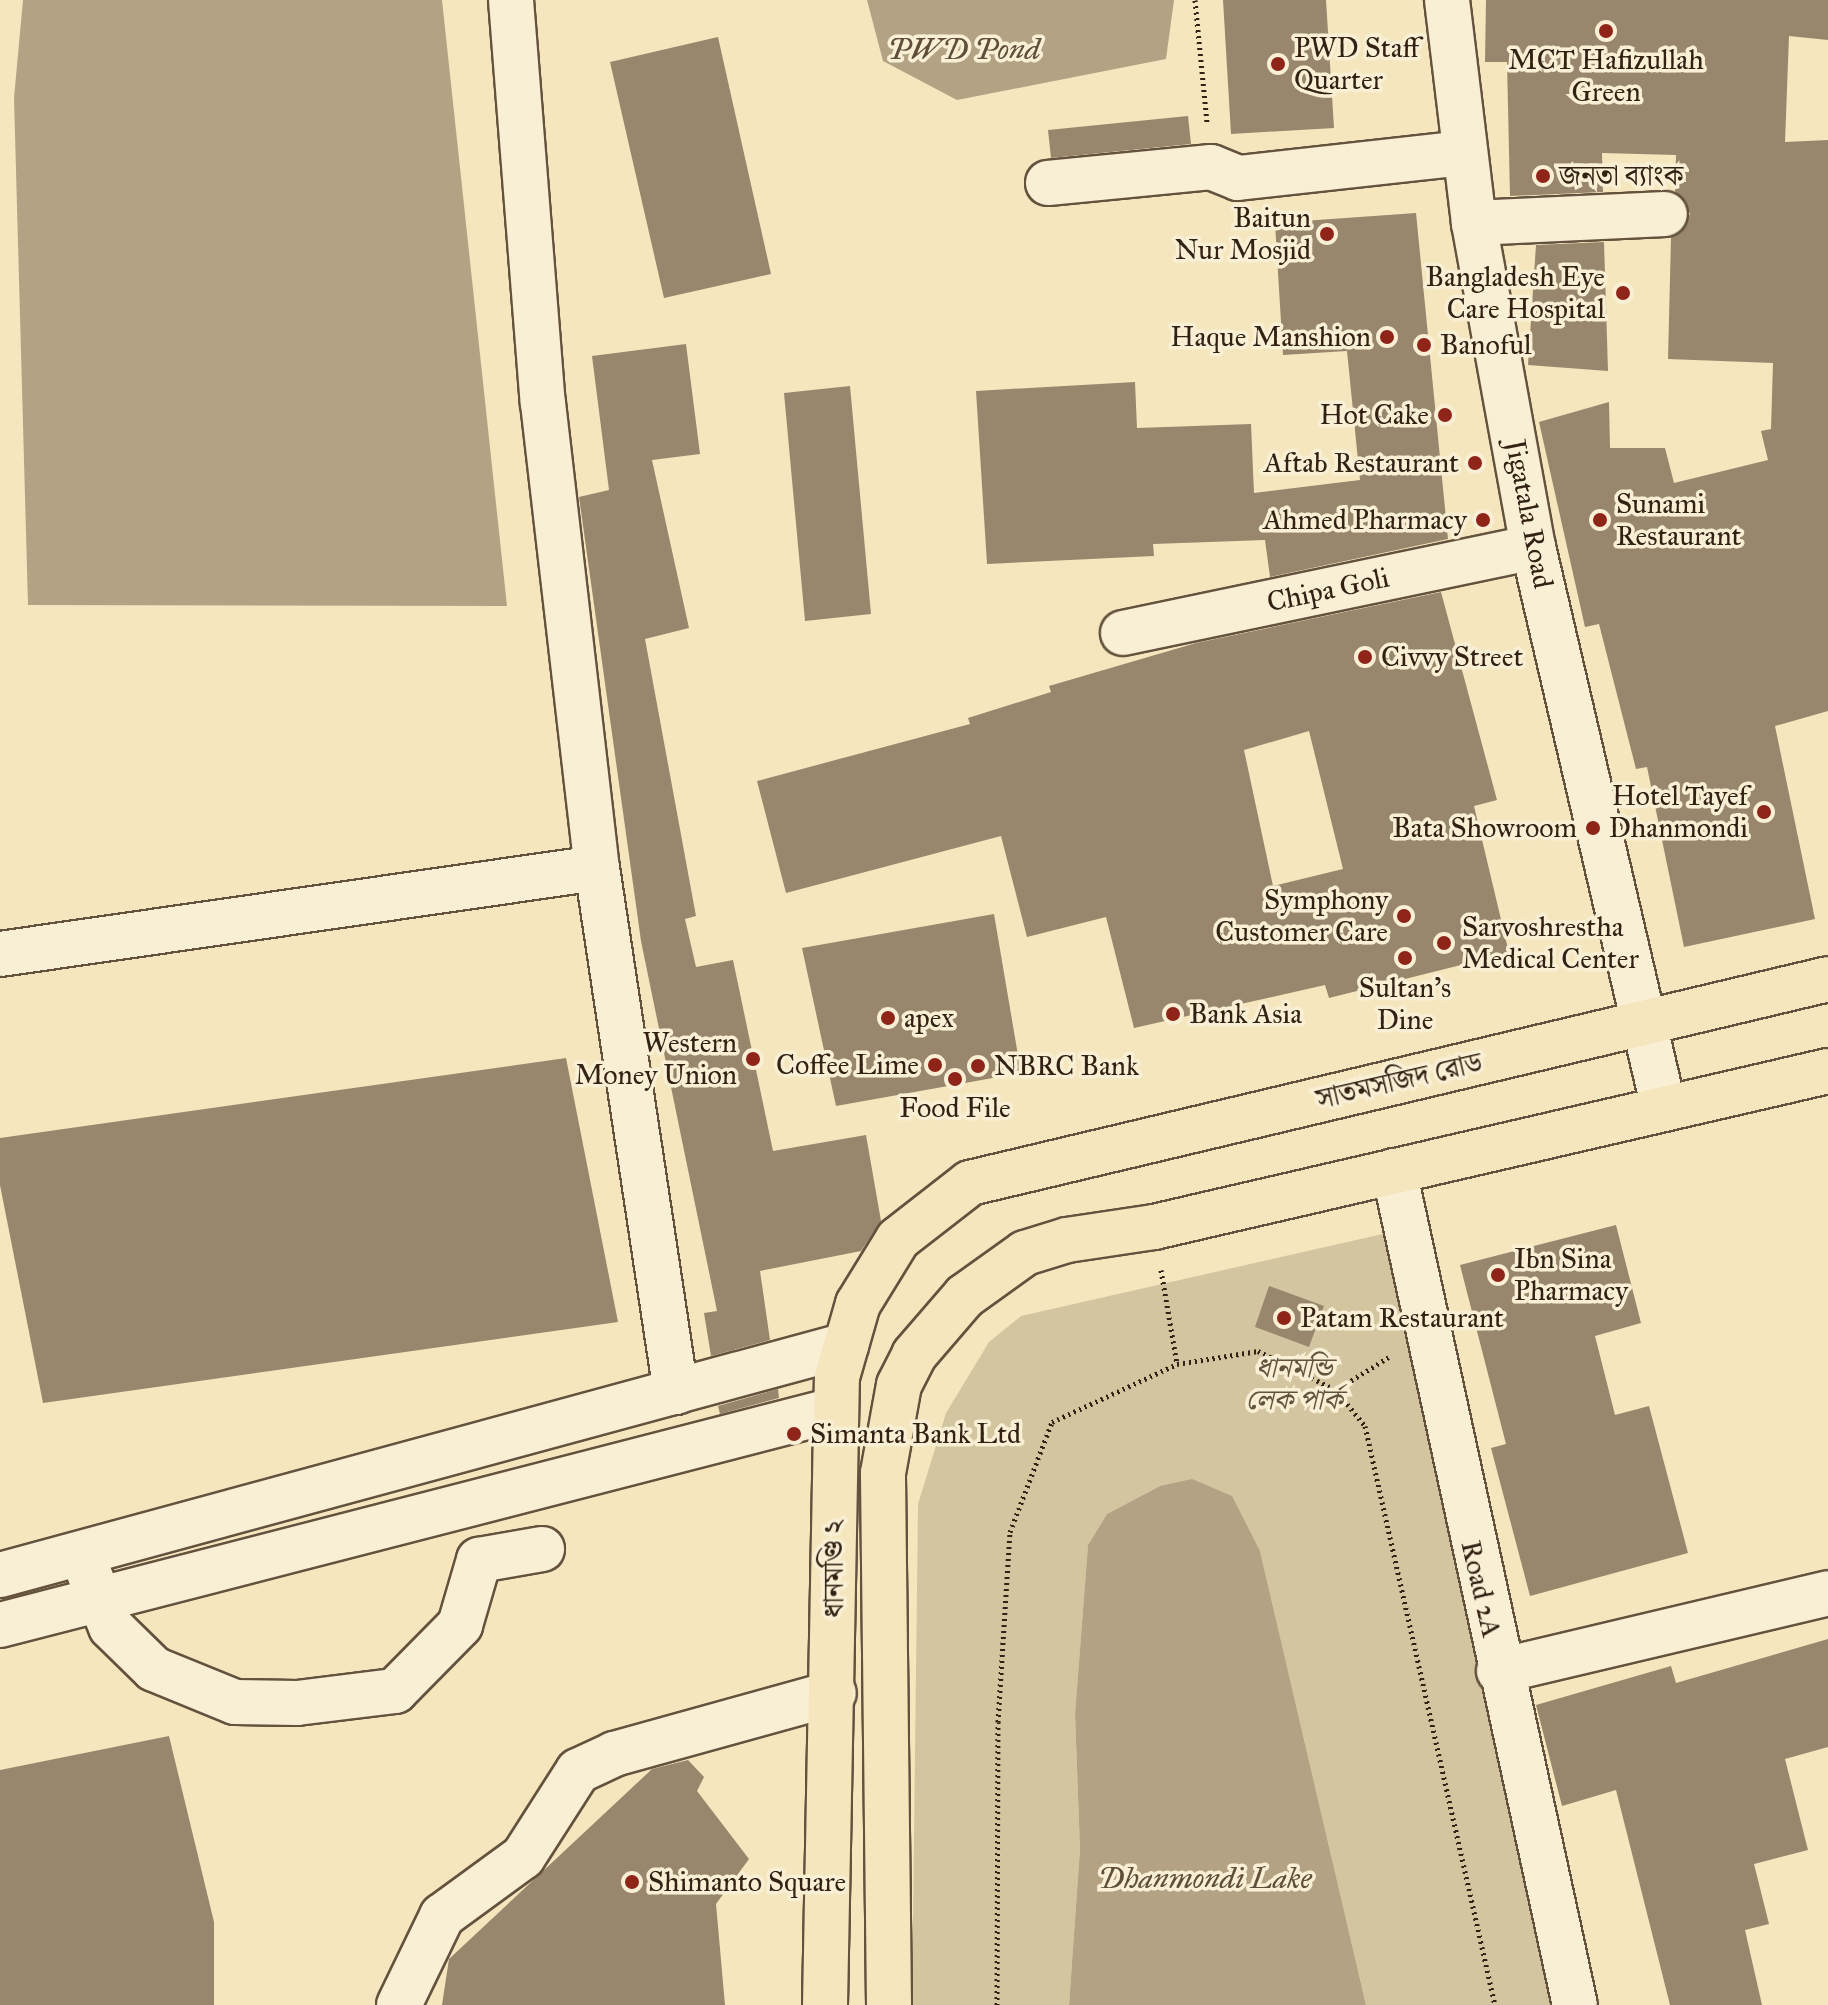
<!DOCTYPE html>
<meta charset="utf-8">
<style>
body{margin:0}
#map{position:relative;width:1828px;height:2005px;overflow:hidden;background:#f5e6be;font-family:"IM FELL Great Primer","Noto Serif Bengali",serif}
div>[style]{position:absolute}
.green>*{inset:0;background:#d4c5a1}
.water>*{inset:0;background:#b3a384}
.building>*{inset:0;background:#98876c}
.path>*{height:5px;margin-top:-2.5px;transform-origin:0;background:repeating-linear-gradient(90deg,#332113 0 2px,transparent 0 6px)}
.roads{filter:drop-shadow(2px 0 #64523e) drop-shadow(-2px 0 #64523e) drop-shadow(0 2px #64523e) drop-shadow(0 -2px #64523e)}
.minor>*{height:44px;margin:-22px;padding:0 22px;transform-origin:22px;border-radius:22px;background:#f8efd5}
.major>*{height:44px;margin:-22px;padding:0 22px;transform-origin:22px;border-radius:22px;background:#f5e6be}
.dots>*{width:22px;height:22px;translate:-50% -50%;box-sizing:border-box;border:4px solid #f8efd5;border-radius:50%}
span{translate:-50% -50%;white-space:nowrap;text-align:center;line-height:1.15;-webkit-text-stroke:7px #f8efd5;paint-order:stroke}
.poi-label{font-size:28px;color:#332113}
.left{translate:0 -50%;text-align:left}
.right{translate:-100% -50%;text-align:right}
.street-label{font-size:28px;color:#332113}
.park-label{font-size:28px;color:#63523e;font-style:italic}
.water-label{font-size:30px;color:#604e3b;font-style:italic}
</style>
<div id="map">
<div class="green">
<i style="clip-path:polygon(1387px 1233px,1572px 2005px,1366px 2005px,1260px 1551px,1160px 1486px,1107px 1514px,1088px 1545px,1075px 1714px,1080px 1849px,1069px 2005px,912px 2005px,918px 1504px,946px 1413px,989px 1342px,1021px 1316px)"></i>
</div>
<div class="water">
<i style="clip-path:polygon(23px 0,442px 0,507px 606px,28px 605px,14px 98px)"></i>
<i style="clip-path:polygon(867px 0,1174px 0,1166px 59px,957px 100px,883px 61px)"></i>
<i style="clip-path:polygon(1192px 1479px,1232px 1496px,1260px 1551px,1366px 2005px,1069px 2005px,1080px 1849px,1075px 1714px,1088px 1545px,1107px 1514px,1160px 1486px)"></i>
</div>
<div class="building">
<i style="clip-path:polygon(1223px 0,1326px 0,1334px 128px,1231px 134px)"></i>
<i style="clip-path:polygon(1486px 0,1828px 0,1828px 40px,1789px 36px,1785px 142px,1828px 140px,1828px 711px,1775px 726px,1815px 919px,1684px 947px,1647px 767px,1636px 769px,1599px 624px,1585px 627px,1539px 422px,1609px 402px,1610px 448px,1665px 448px,1674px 483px,1768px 460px,1761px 431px,1771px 429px,1773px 363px,1668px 359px,1671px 238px,1690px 214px,1675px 191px,1676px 155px,1602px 153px,1603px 192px,1510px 196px,1507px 62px,1485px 62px)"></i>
<i style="clip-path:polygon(718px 37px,771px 274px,664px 298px,610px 62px)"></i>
<i style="clip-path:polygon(1188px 116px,1191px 144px,1051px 158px,1048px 130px)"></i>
<i style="clip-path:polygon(1416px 213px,1448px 539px,1270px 577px,1265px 540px,1153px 544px,1154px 556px,987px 564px,976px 391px,1135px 382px,1137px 428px,1251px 424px,1254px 493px,1360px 480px,1347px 351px,1283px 355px,1275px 223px)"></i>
<i style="clip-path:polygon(1604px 242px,1608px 371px,1528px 365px,1536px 245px)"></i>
<i style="clip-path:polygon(686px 344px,700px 454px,652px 460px,689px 628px,645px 639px,696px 916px,685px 919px,696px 967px,733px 960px,773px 1151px,866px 1135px,881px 1221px,861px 1251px,760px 1271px,770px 1340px,711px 1356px,704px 1313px,717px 1311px,641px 941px,579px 497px,609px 490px,592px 356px)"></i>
<i style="clip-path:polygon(850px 386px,871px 614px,805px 621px,784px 393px)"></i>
<i style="clip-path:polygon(evenodd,1441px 592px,1497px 800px,1474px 806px,1509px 953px,1329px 998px,1325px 985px,1134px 1028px,1106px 917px,1027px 937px,1001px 836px,786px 893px,757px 781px,970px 724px,968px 718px,1051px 692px,1049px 686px,1196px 643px,1441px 592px,1309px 731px,1343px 869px,1273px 886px,1244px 750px,1309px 731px)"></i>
<i style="clip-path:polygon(994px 914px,1021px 1073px,836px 1106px,802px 948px)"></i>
<i style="clip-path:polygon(566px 1058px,618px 1322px,43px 1403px,0 1185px,0 1138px)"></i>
<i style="clip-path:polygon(1616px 1225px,1641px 1323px,1595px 1336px,1615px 1415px,1649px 1406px,1688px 1553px,1530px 1596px,1491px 1448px,1506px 1444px,1460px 1265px)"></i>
<i style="clip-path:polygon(1269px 1286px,1324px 1306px,1309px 1347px,1255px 1327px)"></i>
<i style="clip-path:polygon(778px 1389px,779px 1398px,720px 1414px,718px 1406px)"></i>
<i style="clip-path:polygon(1828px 1639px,1828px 1747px,1785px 1759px,1808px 1850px,1754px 1864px,1769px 1924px,1745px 1930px,1762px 2005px,1670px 2005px,1616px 1790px,1562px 1806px,1536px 1705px,1671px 1666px,1676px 1683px)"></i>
<i style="clip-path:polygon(169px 1736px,214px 1922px,214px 2005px,0 2005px,0 1770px)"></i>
<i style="clip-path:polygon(688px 1760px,704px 1777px,697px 1791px,749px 1859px,716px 1904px,725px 2005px,442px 2005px,449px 1959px,652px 1769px)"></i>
</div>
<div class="path">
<i style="left:1195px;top:0;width:123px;rotate:84.4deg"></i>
<i style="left:1161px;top:1270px;width:95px;rotate:80.3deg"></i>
<i style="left:1336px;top:1390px;width:62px;rotate:-31.9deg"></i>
<i style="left:997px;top:2005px;width:283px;rotate:-89.8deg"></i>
<i style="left:998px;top:1722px;width:190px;rotate:-86.4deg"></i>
<i style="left:1010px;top:1532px;width:118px;rotate:-69.1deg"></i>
<i style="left:1052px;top:1422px;width:138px;rotate:-24.9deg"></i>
<i style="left:1177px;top:1364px;width:82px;rotate:-9.1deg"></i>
<i style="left:1258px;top:1351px;width:87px;rotate:26.6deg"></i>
<i style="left:1336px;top:1390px;width:46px;rotate:51.1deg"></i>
<i style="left:1365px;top:1426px;width:593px;rotate:77.35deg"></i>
</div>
<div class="roads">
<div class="minor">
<i style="left:511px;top:0;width:404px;rotate:85.5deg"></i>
<i style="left:543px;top:403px;width:468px;rotate:83.4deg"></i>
<i style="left:597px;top:868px;width:530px;rotate:81.43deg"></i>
<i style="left:1447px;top:0;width:225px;rotate:83.1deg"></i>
<i style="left:1474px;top:223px;width:329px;rotate:79.7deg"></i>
<i style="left:1533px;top:547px;width:577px;rotate:76.88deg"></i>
<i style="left:1048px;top:183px;width:164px;rotate:-5.6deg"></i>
<i style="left:1211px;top:167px;width:29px;rotate:22deg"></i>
<i style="left:1238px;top:178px;width:228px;rotate:-6.3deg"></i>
<i style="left:1474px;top:223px;width:191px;rotate:-2.7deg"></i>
<i style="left:1123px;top:633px;width:419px;rotate:-11.8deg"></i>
<i style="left:0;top:954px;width:603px;rotate:-8.2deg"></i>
<i style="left:1394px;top:1171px;width:853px;rotate:77.76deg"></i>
<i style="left:89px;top:1573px;width:58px;rotate:67.8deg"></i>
<i style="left:111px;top:1627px;width:60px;rotate:44.3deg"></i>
<i style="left:154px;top:1669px;width:87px;rotate:22.2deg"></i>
<i style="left:235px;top:1702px;width:62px;rotate:0.9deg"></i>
<i style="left:297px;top:1703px;width:99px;rotate:-7deg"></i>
<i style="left:395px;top:1691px;width:93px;rotate:-45.4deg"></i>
<i style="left:460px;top:1625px;width:68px;rotate:-73.7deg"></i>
<i style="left:479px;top:1560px;width:64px;rotate:-9.9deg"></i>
<i style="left:0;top:1575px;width:877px;rotate:-15.21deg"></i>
<i style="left:0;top:1625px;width:861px;rotate:-14.46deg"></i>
<i style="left:1499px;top:1671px;width:338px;rotate:-13.3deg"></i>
<i style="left:399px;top:2005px;width:99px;rotate:-64.2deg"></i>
<i style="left:442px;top:1916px;width:100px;rotate:-36.1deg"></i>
<i style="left:523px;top:1857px;width:102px;rotate:-57.4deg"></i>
<i style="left:578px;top:1771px;width:40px;rotate:-25deg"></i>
<i style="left:614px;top:1754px;width:228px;rotate:-15.5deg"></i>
</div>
<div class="major">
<i style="left:825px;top:2005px;width:628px;rotate:-88.91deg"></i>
<i style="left:837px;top:1377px;width:76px;rotate:-74deg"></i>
<i style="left:858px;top:1304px;width:76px;rotate:-58.4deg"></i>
<i style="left:898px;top:1239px;width:91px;rotate:-37.9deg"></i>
<i style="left:970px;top:1183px;width:882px;rotate:-13.37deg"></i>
<i style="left:889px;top:2005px;width:532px;rotate:-90.65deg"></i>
<i style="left:883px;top:1473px;width:89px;rotate:-79.7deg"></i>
<i style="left:899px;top:1385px;width:34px;rotate:-63deg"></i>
<i style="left:914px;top:1355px;width:78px;rotate:-49.2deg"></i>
<i style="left:965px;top:1296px;width:74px;rotate:-35.6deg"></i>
<i style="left:1025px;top:1253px;width:44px;rotate:-17.2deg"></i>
<i style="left:1067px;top:1240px;width:88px;rotate:-8.5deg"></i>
<i style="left:1154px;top:1227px;width:692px;rotate:-13.03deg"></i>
</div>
</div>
<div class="dots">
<i style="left:1606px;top:31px;background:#8f2418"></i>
<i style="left:1278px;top:64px;background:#8f2418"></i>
<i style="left:1543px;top:176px;background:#8f2418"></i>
<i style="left:1327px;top:234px;background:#8f2418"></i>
<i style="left:1623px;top:293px;background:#8f2418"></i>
<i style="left:1387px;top:337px;background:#8f2418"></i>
<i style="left:1424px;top:345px;background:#8f2418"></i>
<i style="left:1445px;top:415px;background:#8f2418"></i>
<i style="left:1475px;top:463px;background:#8f2418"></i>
<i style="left:1483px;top:520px;background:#8f2418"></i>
<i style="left:1600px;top:520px;background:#8f2418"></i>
<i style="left:1365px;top:657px;background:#8f2418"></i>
<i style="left:1764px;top:812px;background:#8f2418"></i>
<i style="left:1593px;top:828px;background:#8f2418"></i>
<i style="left:1404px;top:916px;background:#8f2418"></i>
<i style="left:1444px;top:943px;background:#8f2418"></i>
<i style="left:1405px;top:958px;background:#8f2418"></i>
<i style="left:1173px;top:1014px;background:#8f2418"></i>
<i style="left:888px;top:1018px;background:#8f2418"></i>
<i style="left:753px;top:1059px;background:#8f2418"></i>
<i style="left:935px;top:1065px;background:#8f2418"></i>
<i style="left:978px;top:1066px;background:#8f2418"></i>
<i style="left:955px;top:1079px;background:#8f2418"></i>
<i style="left:1498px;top:1275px;background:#8f2418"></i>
<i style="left:1284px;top:1318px;background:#8f2418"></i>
<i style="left:794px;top:1434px;background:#8f2418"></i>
<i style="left:632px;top:1882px;background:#8f2418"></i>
</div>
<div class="poi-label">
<span class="left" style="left:1294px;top:64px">PWD Staff<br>Quarter</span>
<span style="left:1606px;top:76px">MCT Hafizullah<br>Green</span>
<span class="left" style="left:1559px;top:176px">জনতা ব্যাংক</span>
<span class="right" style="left:1311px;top:234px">Baitun<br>Nur Mosjid</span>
<span class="right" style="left:1605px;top:293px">Bangladesh Eye<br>Care Hospital</span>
<span class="right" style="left:1371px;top:337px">Haque Manshion</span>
<span class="left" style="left:1440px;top:345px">Banoful</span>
<span class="right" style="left:1429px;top:415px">Hot Cake</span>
<span class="right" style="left:1459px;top:463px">Aftab Restaurant</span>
<span class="left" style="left:1616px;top:520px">Sunami<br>Restaurant</span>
<span class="right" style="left:1467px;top:520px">Ahmed Pharmacy</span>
<span class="left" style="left:1381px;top:657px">Civvy Street</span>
<span class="right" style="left:1748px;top:812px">Hotel Tayef<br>Dhanmondi</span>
<span class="right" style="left:1577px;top:828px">Bata Showroom</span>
<span class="right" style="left:1388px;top:916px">Symphony<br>Customer Care</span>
<span class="left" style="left:1462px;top:943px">Sarvoshrestha<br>Medical Center</span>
<span style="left:1405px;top:1004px">Sultan's<br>Dine</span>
<span class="left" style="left:1189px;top:1014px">Bank Asia</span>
<span class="left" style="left:904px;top:1018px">apex</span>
<span class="right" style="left:737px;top:1059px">Western<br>Money Union</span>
<span class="right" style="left:919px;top:1065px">Coffee Lime</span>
<span class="left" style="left:994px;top:1066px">NBRC Bank</span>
<span style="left:955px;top:1108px">Food File</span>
<span class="left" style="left:1514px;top:1275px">Ibn Sina<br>Pharmacy</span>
<span class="left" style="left:1300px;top:1318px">Patam Restaurant</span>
<span class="left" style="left:810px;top:1434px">Simanta Bank Ltd</span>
<span class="left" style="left:648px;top:1882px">Shimanto Square</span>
</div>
<div class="street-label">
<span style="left:1529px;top:514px;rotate:79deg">Jigatala Road</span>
<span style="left:1328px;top:590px;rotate:-12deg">Chipa Goli</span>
<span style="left:1399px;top:1081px;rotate:-13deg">সাতমসজিদ রোড</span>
<span style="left:834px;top:1569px;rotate:-90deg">ধানমণ্ডি ২</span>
<span style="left:1481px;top:1589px;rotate:77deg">Road 2A</span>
</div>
<div class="park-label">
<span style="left:1294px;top:1384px">ধানমন্ডি<br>লেক পার্ক</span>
</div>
<div class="water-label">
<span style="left:964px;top:49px">PWD Pond</span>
<span style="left:1205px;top:1878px">Dhanmondi Lake</span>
</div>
</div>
